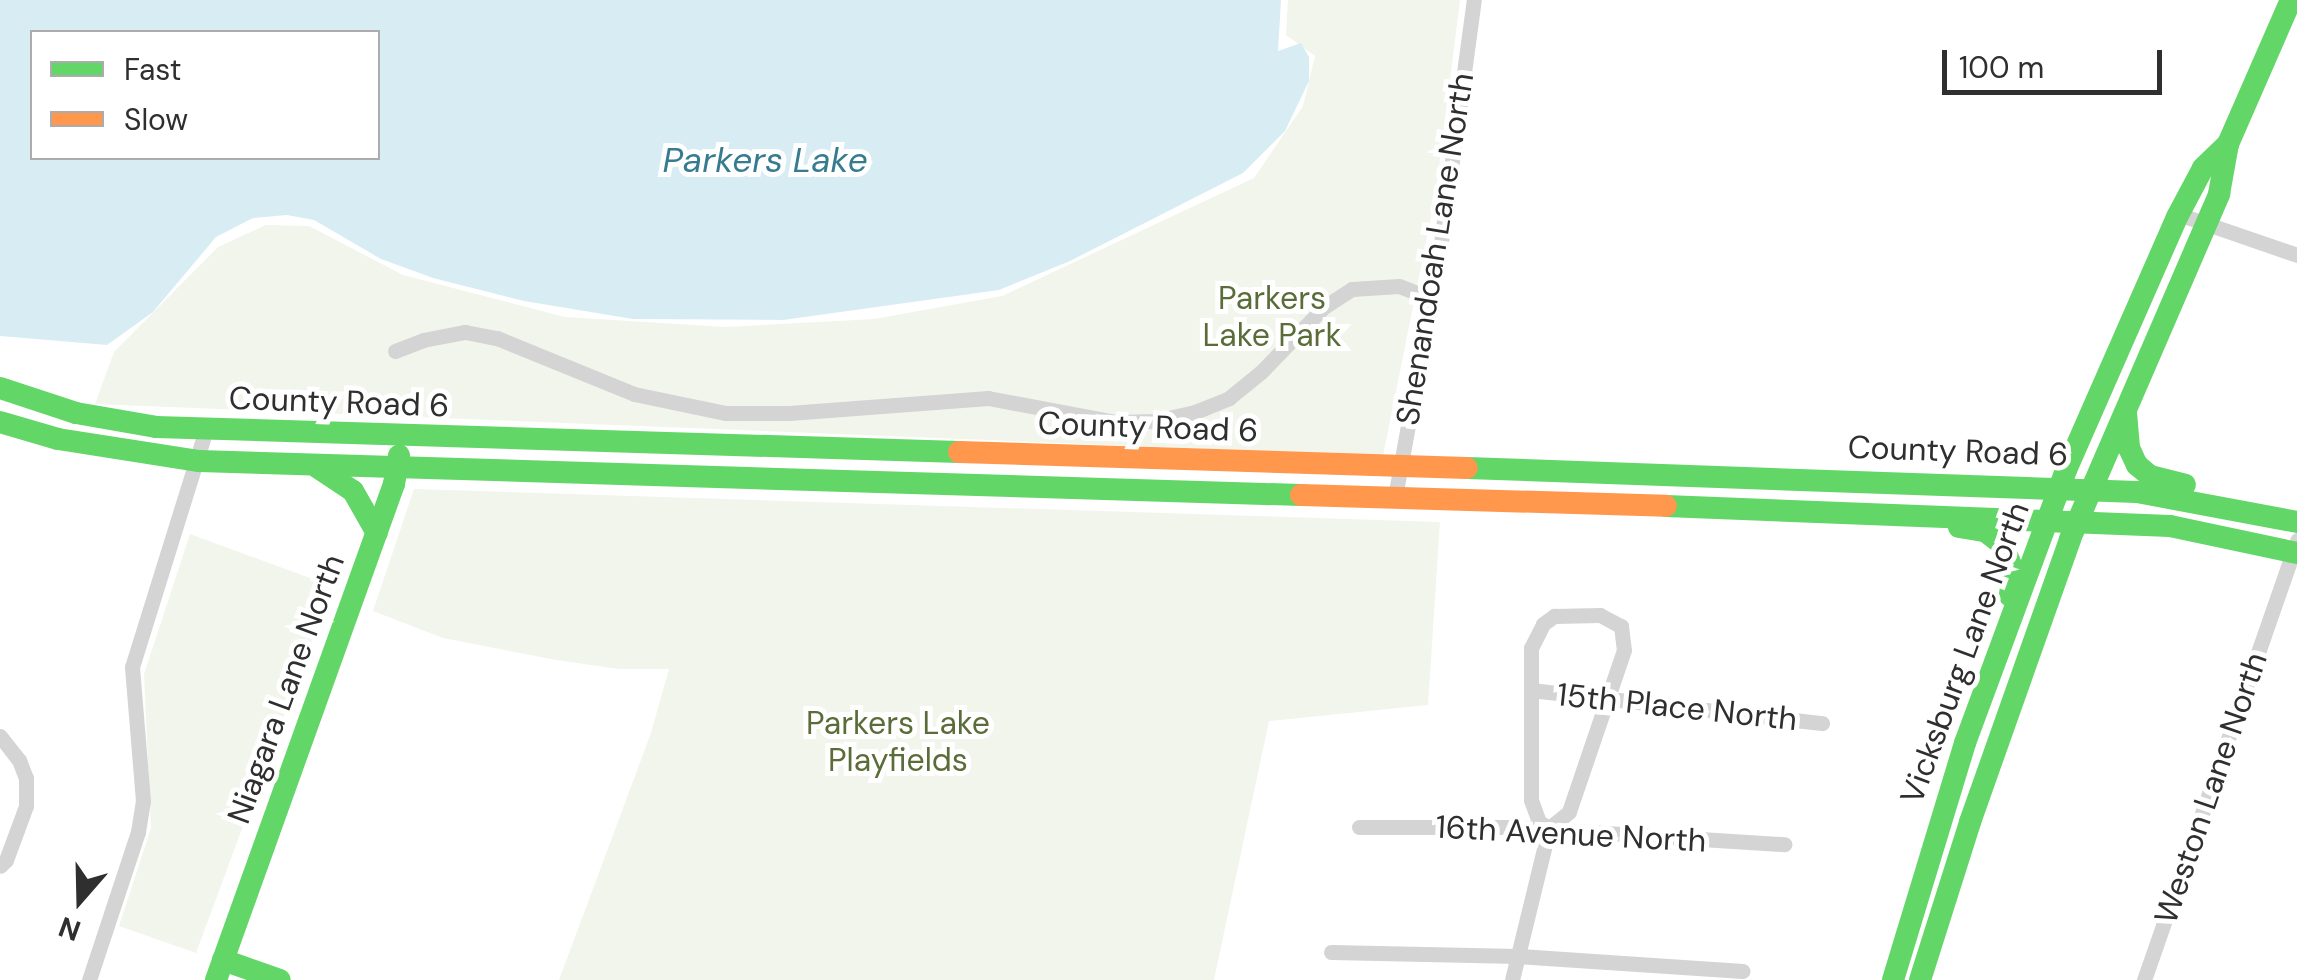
<!DOCTYPE html>
<style>
body{margin:0}
#map{position:relative;width:2297px;height:980px;overflow:hidden;background:#fff;font-family:"DM Sans",sans-serif}
div>[style]{position:absolute}
.green>*{inset:0;background:#f2f5ec}
.water>*{inset:0;background:#d8edf3}
.street>*{height:15px;margin:-7.5px;padding:0 7.5px;transform-origin:7.5px;border-radius:7.5px;background:#d4d4d4}
.fast>*{height:22px;margin:-11px;padding:0 11px;transform-origin:11px;border-radius:11px;background:#63d668}
.slow>*{height:22px;margin:-11px;padding:0 11px;transform-origin:11px;border-radius:11px;background:#ff974d}
span{translate:-50% -50%;white-space:nowrap;text-align:center;line-height:1.15;-webkit-text-stroke:10px #fff;paint-order:stroke}
.street-label{font-size:32px;color:#2f2f2f}
.park-label{font-size:32px;color:#5a6d39}
.water-label{font-size:35px;color:#367b8f;font-style:italic}
.legend{position:absolute;left:30px;top:30px;width:350px;height:130px;box-sizing:border-box;background:#fff;border:2px solid #acacac;margin:0;padding:12px 18px;list-style:none;font-size:30px;color:#2f2f2f}
.legend li{display:flex;align-items:center;gap:20px;height:50px}
.legend b{width:50px;border:2px solid #acacac}
.north{position:absolute;left:30px;top:850px;width:100px;height:100px;-webkit-text-stroke:8px #fff;paint-order:stroke;rotate:200deg;font-size:28px;font-weight:700;line-height:40px;text-align:center;color:#2f2f2f}
.north::after{content:'';display:block;margin:auto;width:35px;height:45px;background:#2f2f2f;clip-path:polygon(50% 0,100% 100%,50% 72%,0 100%)}
.scale{position:absolute;left:1942px;top:50px;width:220px;height:45px;box-sizing:border-box;border:5px solid #2f2f2f;border-top:0;padding-left:12px;font-size:30px;line-height:35px;white-space:nowrap;color:#2f2f2f;-webkit-text-stroke:8px #fff;paint-order:stroke}
</style>
<div id="map">
<div class="green">
<i style="clip-path:polygon(1288px 0,1460px 0,1436px 192px,1383px 456px,95px 404px,114px 352px,218px 247px,266px 225px,309px 226px,403px 275px,565px 317px,726px 327px,874px 319px,1002px 296px,1254px 178px,1303px 106px,1315px 56px,1286px 35px)"></i>
<i style="clip-path:polygon(414px 489px,1440px 522px,1428px 705px,1269px 721px,1214px 980px,559px 980px,651px 733px,669px 669px,619px 669px,556px 660px,443px 638px,373px 611px)"></i>
<i style="clip-path:polygon(190px 534px,332px 586px,196px 953px,119px 926px,151px 828px,144px 674px)"></i>
</div>
<div class="water">
<i style="clip-path:polygon(evenodd,0 0,1281px 0,1278px 51px,1301px 43px,1309px 57px,1309px 81px,1285px 131px,1243px 173px,1070px 261px,999px 290px,783px 320px,633px 319px,524px 301px,433px 278px,381px 259px,314px 220px,287px 215px,253px 218px,216px 237px,153px 312px,107px 345px,0 336px,0 0,32px 32px,378px 32px,378px 158px,32px 158px,32px 32px)"></i>
</div>
<div class="street">
<i style="left:2178px;top:214px;width:126px;rotate:19deg"></i>
<i style="left:395px;top:351px;width:30px;rotate:-21deg"></i>
<i style="left:423px;top:340px;width:43px;rotate:-10.8deg"></i>
<i style="left:465px;top:332px;width:33px;rotate:11deg"></i>
<i style="left:497px;top:338px;width:148px;rotate:22.2deg"></i>
<i style="left:634px;top:394px;width:94px;rotate:11.7deg"></i>
<i style="left:726px;top:413px;width:63px"></i>
<i style="left:789px;top:413px;width:200px;rotate:-4.3deg"></i>
<i style="left:988px;top:398px;width:129px;rotate:10.7deg"></i>
<i style="left:1115px;top:422px;width:40px;rotate:-1.4deg"></i>
<i style="left:1155px;top:421px;width:41px;rotate:-12.7deg"></i>
<i style="left:1195px;top:412px;width:37px;rotate:-22deg"></i>
<i style="left:1229px;top:398px;width:41px;rotate:-39.1deg"></i>
<i style="left:1261px;top:372px;width:91px;rotate:-45.9deg"></i>
<i style="left:1324px;top:307px;width:33px;rotate:-33deg"></i>
<i style="left:1352px;top:289px;width:47px;rotate:-3.7deg"></i>
<i style="left:1399px;top:286px;width:34px;rotate:21deg"></i>
<i style="left:1395px;top:497px;width:251px;rotate:-79.7deg"></i>
<i style="left:1440px;top:250px;width:252px;rotate:-82.3deg"></i>
<i style="left:1600px;top:615px;width:24px;rotate:28deg"></i>
<i style="left:1621px;top:626px;width:24px;rotate:83deg"></i>
<i style="left:1624px;top:650px;width:171px;rotate:108.8deg"></i>
<i style="left:1569px;top:812px;width:26px;rotate:141deg"></i>
<i style="left:1549px;top:828px;width:12px;rotate:-149deg"></i>
<i style="left:1539px;top:822px;width:23px;rotate:-110deg"></i>
<i style="left:1531px;top:800px;width:152px;rotate:-90deg"></i>
<i style="left:1531px;top:648px;width:27px;rotate:-63deg"></i>
<i style="left:1543px;top:624px;width:14px;rotate:-36deg"></i>
<i style="left:1554px;top:616px;width:46px;rotate:-1.2deg"></i>
<i style="left:1531px;top:690px;width:293px;rotate:6.5deg"></i>
<i style="left:0;top:736px;width:31px;rotate:52deg"></i>
<i style="left:19px;top:760px;width:19px;rotate:69deg"></i>
<i style="left:26px;top:778px;width:28px;rotate:90deg"></i>
<i style="left:26px;top:806px;width:58px;rotate:110.3deg"></i>
<i style="left:6px;top:860px;width:8px;rotate:135deg"></i>
<i style="left:1359px;top:827px;width:152px"></i>
<i style="left:1511px;top:827px;width:274px;rotate:3.6deg"></i>
<i style="left:1331px;top:952px;width:187px;rotate:1.2deg"></i>
<i style="left:1518px;top:956px;width:225px;rotate:3.8deg"></i>
<i style="left:89px;top:980px;width:156px;rotate:-71.7deg"></i>
<i style="left:138px;top:832px;width:31px;rotate:-81deg"></i>
<i style="left:143px;top:801px;width:134px;rotate:-94.7deg"></i>
<i style="left:132px;top:667px;width:249px;rotate:-72.7deg"></i>
<i style="left:1512px;top:980px;width:156px;rotate:-76.3deg"></i>
<i style="left:2144px;top:980px;width:466px;rotate:-70.8deg"></i>
</div>
<div class="fast">
<i style="left:0;top:388px;width:80px;rotate:18.2deg"></i>
<i style="left:76px;top:413px;width:81px;rotate:9.9deg"></i>
<i style="left:156px;top:427px;width:803px;rotate:1.78deg"></i>
<i style="left:2126px;top:413px;width:35px;rotate:85deg"></i>
<i style="left:2129px;top:448px;width:19px;rotate:65deg"></i>
<i style="left:2137px;top:465px;width:17px;rotate:40deg"></i>
<i style="left:2150px;top:476px;width:36px;rotate:14deg"></i>
<i style="left:0;top:422px;width:60px;rotate:16.3deg"></i>
<i style="left:58px;top:439px;width:143px;rotate:8.9deg"></i>
<i style="left:199px;top:461px;width:1103px;rotate:1.77deg"></i>
<i style="left:317px;top:467px;width:43px;rotate:33.7deg"></i>
<i style="left:353px;top:491px;width:48px;rotate:60.3deg"></i>
<i style="left:1467px;top:468px;width:670px;rotate:2.05deg"></i>
<i style="left:2137px;top:492px;width:163px;rotate:10.6deg"></i>
<i style="left:1666px;top:506px;width:504px;rotate:2.27deg"></i>
<i style="left:2170px;top:526px;width:130px;rotate:12deg"></i>
<i style="left:1959px;top:527px;width:26px;rotate:9deg"></i>
<i style="left:1985px;top:531px;width:23px;rotate:38deg"></i>
<i style="left:2003px;top:545px;width:27px;rotate:68deg"></i>
<i style="left:2013px;top:570px;width:26px;rotate:97deg"></i>
<i style="left:223px;top:960px;width:60px;rotate:19.3deg"></i>
<i style="left:216px;top:980px;width:527px;rotate:-70.26deg"></i>
<i style="left:394px;top:484px;width:29px;rotate:-80deg"></i>
<i style="left:1893px;top:980px;width:248px;rotate:-73.1deg"></i>
<i style="left:1965px;top:743px;width:291px;rotate:-69.7deg"></i>
<i style="left:2066px;top:470px;width:276px;rotate:-66.3deg"></i>
<i style="left:2177px;top:217px;width:55px;rotate:-62deg"></i>
<i style="left:2203px;top:168px;width:35px;rotate:-44deg"></i>
<i style="left:1920px;top:980px;width:166px;rotate:-72.4deg"></i>
<i style="left:1970px;top:822px;width:300px;rotate:-70.5deg"></i>
<i style="left:2070px;top:539px;width:376px;rotate:-66.6deg"></i>
<i style="left:2219px;top:194px;width:51px;rotate:-79.8deg"></i>
<i style="left:2228px;top:144px;width:157px;rotate:-66.4deg"></i>
</div>
<div class="slow">
<i style="left:959px;top:452px;width:508px;rotate:1.8deg"></i>
<i style="left:1301px;top:495px;width:365px;rotate:1.7deg"></i>
</div>
<div class="street-label">
<span style="left:1435px;top:249px;rotate:-81deg">Shenandoah Lane North</span>
<span style="left:339px;top:402px;rotate:2deg">County Road 6</span>
<span style="left:1148px;top:427px;rotate:2deg">County Road 6</span>
<span style="left:1958px;top:451px;rotate:2deg">County Road 6</span>
<span style="left:1965px;top:653px;rotate:-70deg">Vicksburg Lane North</span>
<span style="left:286px;top:689px;rotate:-70deg">Niagara Lane North</span>
<span style="left:1677px;top:707px;rotate:6deg">15th Place North</span>
<span style="left:2211px;top:788px;rotate:-71deg">Weston Lane North</span>
<span style="left:1571px;top:834px;rotate:3deg">16th Avenue North</span>
</div>
<div class="park-label">
<span style="left:1272px;top:317px">Parkers<br>Lake Park</span>
<span style="left:898px;top:742px">Parkers Lake<br>Playfields</span>
</div>
<div class="water-label">
<span style="left:765px;top:160px">Parkers Lake</span>
</div>
<ul class="legend">
<li><b style="height:12px;background:#63d668"></b>Fast</li>
<li><b style="height:12px;background:#ff974d"></b>Slow</li>
</ul>
<div class="north">N</div>
<div class="scale">100 m</div>
</div>
